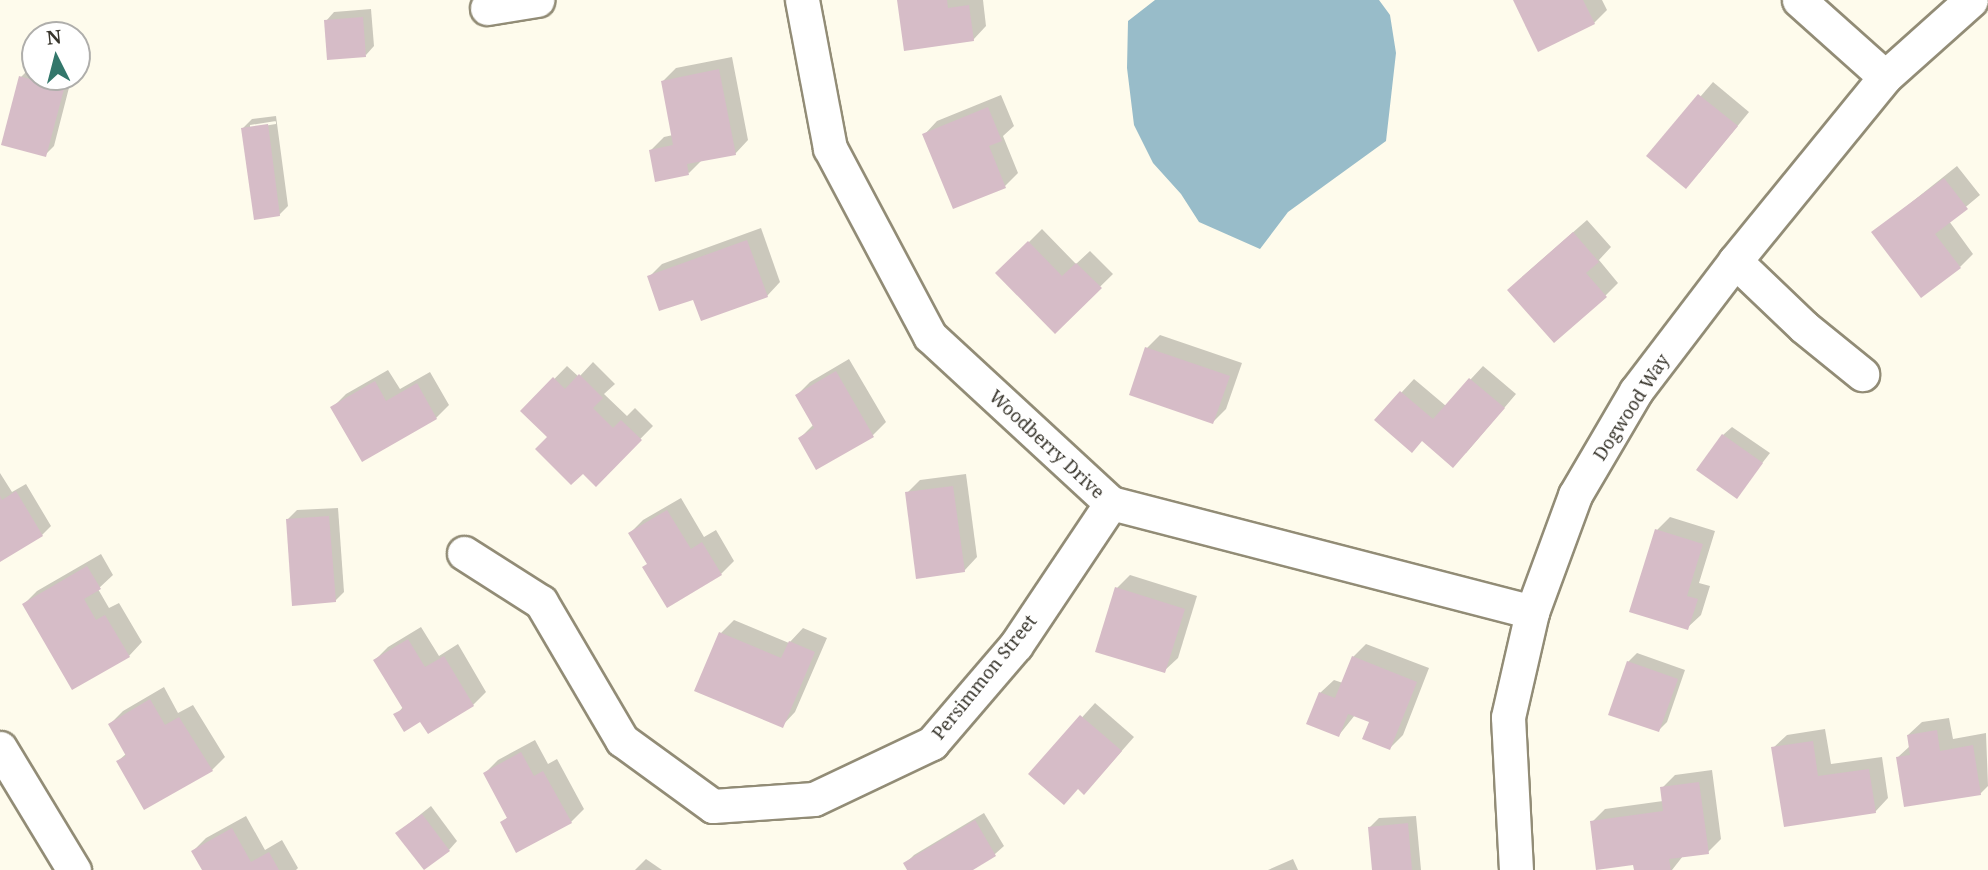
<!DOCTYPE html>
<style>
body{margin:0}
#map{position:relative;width:1988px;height:870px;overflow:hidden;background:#fefbec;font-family:"Noto Serif",serif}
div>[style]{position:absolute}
.water>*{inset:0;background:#98bcc9}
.shadow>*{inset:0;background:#0003}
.building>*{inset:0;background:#d6bcc7}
.roads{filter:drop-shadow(2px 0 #928c76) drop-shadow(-2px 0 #928c76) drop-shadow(0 2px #928c76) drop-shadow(0 -2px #928c76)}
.street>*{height:33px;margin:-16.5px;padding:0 16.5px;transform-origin:16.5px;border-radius:16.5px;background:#fff}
span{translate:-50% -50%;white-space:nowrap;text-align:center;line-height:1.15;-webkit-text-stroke:5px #fff;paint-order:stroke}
.street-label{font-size:18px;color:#38352c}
.north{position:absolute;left:21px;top:21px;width:70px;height:70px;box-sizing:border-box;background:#fff;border:2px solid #afaeab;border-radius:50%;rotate:354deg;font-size:19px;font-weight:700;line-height:28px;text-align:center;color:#38352c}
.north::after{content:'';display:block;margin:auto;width:24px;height:32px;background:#33776b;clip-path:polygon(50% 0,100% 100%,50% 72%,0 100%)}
</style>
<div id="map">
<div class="water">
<i style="clip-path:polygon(1155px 0,1379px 0,1390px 15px,1396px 53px,1386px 141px,1288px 212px,1260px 249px,1199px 222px,1181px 194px,1153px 163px,1134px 125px,1127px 68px,1128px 21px)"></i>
</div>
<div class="shadow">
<i style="clip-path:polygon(899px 0,983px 0,986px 26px,973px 40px)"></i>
<i style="clip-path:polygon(1515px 0,1602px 0,1607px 10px,1594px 23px)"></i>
<i style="clip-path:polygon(371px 9px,374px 46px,366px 55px,326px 21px,334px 12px)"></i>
<i style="clip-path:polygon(732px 57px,748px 140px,735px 154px,702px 160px,689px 173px,651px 150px,664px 137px,673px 135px,663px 81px,676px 68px)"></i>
<i style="clip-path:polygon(29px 69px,35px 70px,35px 77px,71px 80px,54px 146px,45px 155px,21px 77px)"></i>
<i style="clip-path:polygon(1713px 82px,1749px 112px,1699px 173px,1649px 156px)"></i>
<i style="clip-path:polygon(1001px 95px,1014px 126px,1003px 136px,1018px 173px,1005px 186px,954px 207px,924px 135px,937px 121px)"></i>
<i style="clip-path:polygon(evenodd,276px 116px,288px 206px,279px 215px,243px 128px,252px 119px,276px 116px,276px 121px,276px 124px,250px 128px,250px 125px,276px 121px)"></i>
<i style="clip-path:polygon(1957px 166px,1980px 195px,1949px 221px,1973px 254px,1960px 267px,1873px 233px)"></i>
<i style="clip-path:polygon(1587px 220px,1611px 247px,1599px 260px,1618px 283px,1605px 296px,1522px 277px)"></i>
<i style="clip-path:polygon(761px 228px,780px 282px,767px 296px,694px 297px,649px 277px,662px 264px)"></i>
<i style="clip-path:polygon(1042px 229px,1076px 264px,1090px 251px,1113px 274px,1055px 331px,998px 273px)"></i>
<i style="clip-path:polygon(1160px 335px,1242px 363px,1226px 409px,1213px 422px,1147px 348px)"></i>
<i style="clip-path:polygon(849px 359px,886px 422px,873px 435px,800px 438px,814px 424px,797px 395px,810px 382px)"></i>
<i style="clip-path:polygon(593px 362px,615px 384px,604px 394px,627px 416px,635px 408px,653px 426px,596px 484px,523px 411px,567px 366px,579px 377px)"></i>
<i style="clip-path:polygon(1483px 366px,1516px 394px,1466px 453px,1422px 440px,1376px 420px,1414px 379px,1446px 406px)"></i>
<i style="clip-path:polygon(388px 370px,400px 389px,430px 372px,449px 405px,436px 418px,333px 407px,346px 394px)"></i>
<i style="clip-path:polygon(1732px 427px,1770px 453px,1736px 497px,1723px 435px)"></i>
<i style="clip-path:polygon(0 473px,12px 492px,26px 484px,51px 526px,42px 535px,0 560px)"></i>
<i style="clip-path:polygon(966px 474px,977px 557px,964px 571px,907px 493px,920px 480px)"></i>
<i style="clip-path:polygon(681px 498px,704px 537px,716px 530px,734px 561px,721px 574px,667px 606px,649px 563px,630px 533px,643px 520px)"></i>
<i style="clip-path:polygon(338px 508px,344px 592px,335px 601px,288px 519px,297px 510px)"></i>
<i style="clip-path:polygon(1670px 517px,1715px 531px,1699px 583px,1710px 586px,1701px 615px,1687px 628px,1657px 530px)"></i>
<i style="clip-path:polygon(101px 554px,113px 575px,98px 589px,109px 608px,119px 603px,142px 642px,129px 656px,24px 604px,37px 591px)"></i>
<i style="clip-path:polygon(1130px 575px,1197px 596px,1178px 658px,1164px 671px,1117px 588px)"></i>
<i style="clip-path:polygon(734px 620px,789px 643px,803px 628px,827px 638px,795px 712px,782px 726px,721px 633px)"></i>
<i style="clip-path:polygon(421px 627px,439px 656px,458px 644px,486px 692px,473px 705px,421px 720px,396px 715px,403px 707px,375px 660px,388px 647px)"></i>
<i style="clip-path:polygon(1366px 644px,1429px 668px,1403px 735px,1390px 748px,1371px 721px,1355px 715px,1339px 735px,1320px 693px,1334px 680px,1343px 683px,1353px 657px)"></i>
<i style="clip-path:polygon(1637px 653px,1685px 670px,1667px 722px,1659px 730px,1628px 662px)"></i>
<i style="clip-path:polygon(164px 687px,178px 713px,193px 705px,225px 757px,212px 770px,118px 761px,127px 753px,110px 724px,123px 711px)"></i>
<i style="clip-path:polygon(1095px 703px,1134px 737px,1097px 779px,1079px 788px,1031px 774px)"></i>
<i style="clip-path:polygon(1949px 718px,1953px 739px,1986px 733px,1988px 786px,1980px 794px,1898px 757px,1910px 746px,1908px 735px,1922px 722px)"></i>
<i style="clip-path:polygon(1825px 729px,1831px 764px,1882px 757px,1888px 798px,1875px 812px,1785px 825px,1773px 748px,1787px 735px)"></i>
<i style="clip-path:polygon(535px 740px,548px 764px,557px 759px,584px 809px,571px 822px,502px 822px,508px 817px,485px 773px,498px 760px)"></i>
<i style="clip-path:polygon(1712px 770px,1721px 839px,1708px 852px,1683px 856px,1672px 870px,1636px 870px,1635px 863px,1592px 822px,1605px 809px,1663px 801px,1662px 788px,1675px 775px)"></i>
<i style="clip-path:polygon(431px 806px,457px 841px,449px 850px,397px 833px)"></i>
<i style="clip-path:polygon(984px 813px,1004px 846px,995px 854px,969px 870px,909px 870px,905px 864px,914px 855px)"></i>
<i style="clip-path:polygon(246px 816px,265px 850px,282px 840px,298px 868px,296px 870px,204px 870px,193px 851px,206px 838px)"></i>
<i style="clip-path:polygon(1416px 816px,1421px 870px,1374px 870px,1370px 827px,1379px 818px)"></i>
<i style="clip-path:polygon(646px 859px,662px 870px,635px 870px)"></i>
<i style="clip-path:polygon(1293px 859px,1298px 870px,1268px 870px)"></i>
</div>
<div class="building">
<i style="clip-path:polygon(897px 0,947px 0,948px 8px,969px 5px,974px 41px,904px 51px)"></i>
<i style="clip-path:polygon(1513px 0,1583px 0,1595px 24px,1538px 52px)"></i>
<i style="clip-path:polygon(363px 17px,366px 57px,327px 60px,324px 20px)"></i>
<i style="clip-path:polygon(719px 69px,736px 155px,687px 164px,689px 175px,655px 182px,649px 150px,673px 145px,661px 81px)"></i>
<i style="clip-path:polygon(19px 76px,64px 89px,46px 157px,1px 145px)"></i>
<i style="clip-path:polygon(1698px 94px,1738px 126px,1686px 189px,1646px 156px)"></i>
<i style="clip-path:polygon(988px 107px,1002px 141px,989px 146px,1006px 188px,953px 209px,922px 134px)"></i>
<i style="clip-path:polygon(268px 124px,280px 216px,254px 220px,241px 128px)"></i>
<i style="clip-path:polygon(1944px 178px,1968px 209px,1935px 234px,1961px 268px,1921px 298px,1871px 232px)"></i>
<i style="clip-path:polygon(1573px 232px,1599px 262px,1586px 273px,1607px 297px,1554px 343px,1507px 290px)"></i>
<i style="clip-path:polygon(747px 240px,768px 297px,701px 321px,693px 300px,659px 311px,647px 276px)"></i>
<i style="clip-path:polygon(1028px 241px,1062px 276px,1076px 263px,1102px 288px,1055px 334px,995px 273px)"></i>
<i style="clip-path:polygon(1145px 347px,1230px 376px,1213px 424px,1129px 395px)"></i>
<i style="clip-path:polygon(836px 371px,874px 437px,816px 470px,798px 438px,814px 428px,795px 395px)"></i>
<i style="clip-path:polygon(579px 374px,603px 398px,593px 408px,613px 428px,621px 420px,642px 440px,596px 487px,583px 474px,571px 485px,535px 449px,547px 437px,520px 411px,553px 377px,565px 389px)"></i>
<i style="clip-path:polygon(1469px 378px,1505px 408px,1453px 468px,1422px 441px,1412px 453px,1374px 420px,1400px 391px,1433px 419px)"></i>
<i style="clip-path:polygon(375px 381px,386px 401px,417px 383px,437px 419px,362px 462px,330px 407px)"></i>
<i style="clip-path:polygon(1722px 434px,1763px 463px,1737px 499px,1696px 470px)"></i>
<i style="clip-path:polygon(953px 486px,965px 572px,916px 579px,905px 492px)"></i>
<i style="clip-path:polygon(16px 491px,43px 536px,0 562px,0 496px,2px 500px)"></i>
<i style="clip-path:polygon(667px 510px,691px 549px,702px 542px,722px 575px,667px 608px,642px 567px,647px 564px,628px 533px)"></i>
<i style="clip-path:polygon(329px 516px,336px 602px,292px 606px,286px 519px)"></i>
<i style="clip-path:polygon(1655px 529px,1703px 544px,1687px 596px,1698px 599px,1688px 630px,1629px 612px)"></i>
<i style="clip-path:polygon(87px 566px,101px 589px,84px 599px,96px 620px,105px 615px,130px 657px,72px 690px,22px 604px)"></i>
<i style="clip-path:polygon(1115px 587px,1185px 609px,1165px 673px,1095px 652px)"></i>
<i style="clip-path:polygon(719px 632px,781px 658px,789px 641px,815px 652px,783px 728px,694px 691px)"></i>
<i style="clip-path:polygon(408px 639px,425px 667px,444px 656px,474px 706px,428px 734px,420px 722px,404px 732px,393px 714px,403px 709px,373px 660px)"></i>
<i style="clip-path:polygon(1352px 656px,1417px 682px,1390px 750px,1362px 739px,1369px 722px,1348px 714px,1339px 737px,1306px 724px,1319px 692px,1335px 698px)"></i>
<i style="clip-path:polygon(1627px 661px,1678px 679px,1659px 732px,1608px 715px)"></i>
<i style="clip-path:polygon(150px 699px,165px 725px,179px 717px,213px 771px,144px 810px,116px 761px,126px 756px,108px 724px)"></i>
<i style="clip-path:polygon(1080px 715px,1122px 751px,1084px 795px,1078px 789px,1064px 805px,1028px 774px)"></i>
<i style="clip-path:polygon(1937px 730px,1940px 751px,1973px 745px,1981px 795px,1904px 807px,1896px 757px,1910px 755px,1907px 735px)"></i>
<i style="clip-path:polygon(1813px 741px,1818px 776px,1869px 769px,1876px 813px,1784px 827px,1771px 747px)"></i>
<i style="clip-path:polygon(521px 752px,534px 776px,543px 771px,572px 823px,516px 853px,500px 822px,507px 818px,483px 773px)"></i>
<i style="clip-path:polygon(1699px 782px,1709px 854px,1669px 859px,1671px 870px,1634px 870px,1633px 865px,1596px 870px,1590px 821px,1663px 811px,1660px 787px)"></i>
<i style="clip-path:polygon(422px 814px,450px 851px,424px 870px,395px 833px)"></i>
<i style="clip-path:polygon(975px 820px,996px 856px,973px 870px,907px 870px,903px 863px)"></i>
<i style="clip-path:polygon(1408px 823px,1412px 870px,1372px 870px,1368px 827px)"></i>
<i style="clip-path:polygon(232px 828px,251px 862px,269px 852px,279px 870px,202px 870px,191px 851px)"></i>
</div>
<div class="roads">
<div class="street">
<i style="left:802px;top:0;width:151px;rotate:79.3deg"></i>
<i style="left:830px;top:148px;width:213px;rotate:62deg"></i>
<i style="left:930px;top:336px;width:246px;rotate:42.7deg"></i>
<i style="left:1111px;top:503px;width:435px;rotate:14.5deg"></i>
<i style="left:1799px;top:0;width:115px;rotate:41.8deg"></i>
<i style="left:487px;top:8px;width:51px;rotate:-9.1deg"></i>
<i style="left:1735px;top:261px;width:95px;rotate:43.7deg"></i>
<i style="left:1804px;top:327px;width:75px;rotate:39deg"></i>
<i style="left:464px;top:553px;width:91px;rotate:32.5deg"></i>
<i style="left:541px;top:602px;width:160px;rotate:59.6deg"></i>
<i style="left:622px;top:740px;width:112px;rotate:36deg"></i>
<i style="left:713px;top:806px;width:101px;rotate:-4deg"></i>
<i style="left:814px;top:799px;width:131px;rotate:-25.4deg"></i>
<i style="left:932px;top:743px;width:129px;rotate:-49.4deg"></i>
<i style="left:1016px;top:645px;width:171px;rotate:-56.2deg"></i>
<i style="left:0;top:748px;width:143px;rotate:58.8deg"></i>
<i style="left:1516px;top:870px;width:153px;rotate:-93deg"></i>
<i style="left:1508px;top:717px;width:108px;rotate:-77.1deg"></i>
<i style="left:1532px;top:612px;width:125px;rotate:-69.8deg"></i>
<i style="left:1575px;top:495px;width:121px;rotate:-59.6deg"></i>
<i style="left:1636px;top:391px;width:163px;rotate:-52.7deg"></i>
<i style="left:1735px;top:261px;width:237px;rotate:-50.8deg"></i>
<i style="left:1885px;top:77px;width:115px;rotate:-41.8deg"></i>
</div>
</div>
<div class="street-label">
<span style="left:1631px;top:407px;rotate:-57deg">Dogwood Way</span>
<span style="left:1047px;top:444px;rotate:43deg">Woodberry Drive</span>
<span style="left:984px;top:677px;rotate:-51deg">Persimmon Street</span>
</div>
<div class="north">N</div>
</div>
